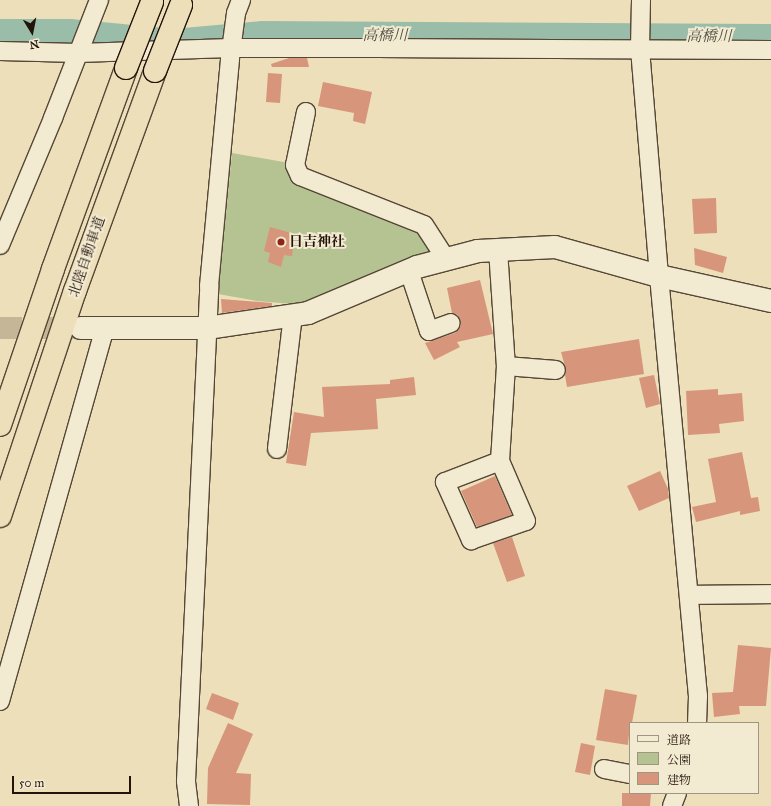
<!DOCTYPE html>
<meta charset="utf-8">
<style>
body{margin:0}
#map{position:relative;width:771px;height:806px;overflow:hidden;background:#ecdfb9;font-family:"IM FELL Great Primer","Noto Serif JP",serif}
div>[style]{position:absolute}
.green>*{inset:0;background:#b5c291}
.river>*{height:29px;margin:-14.5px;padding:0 14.5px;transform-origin:14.5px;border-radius:14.5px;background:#9abda9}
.building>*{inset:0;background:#d7957b}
.secondary-tunnel>*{height:22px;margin-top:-11px;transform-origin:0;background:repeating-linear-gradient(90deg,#c4b696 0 22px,transparent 0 33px)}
.roads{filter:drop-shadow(1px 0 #554736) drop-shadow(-1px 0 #554736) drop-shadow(0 1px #554736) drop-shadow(0 -1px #554736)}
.street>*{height:18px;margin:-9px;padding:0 9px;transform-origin:9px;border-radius:9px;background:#f3ead2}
.secondary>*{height:22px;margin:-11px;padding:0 11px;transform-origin:11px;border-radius:11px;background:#f3ead2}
.highway>*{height:22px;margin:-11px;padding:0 11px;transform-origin:11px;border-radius:11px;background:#ecdfb9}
.bridges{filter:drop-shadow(1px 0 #23140a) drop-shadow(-1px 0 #23140a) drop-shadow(0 1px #23140a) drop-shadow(0 -1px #23140a)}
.highway-bridge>*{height:22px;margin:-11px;padding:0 11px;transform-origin:11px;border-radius:11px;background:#ecdfb9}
.dots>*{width:11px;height:11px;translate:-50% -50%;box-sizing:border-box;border:2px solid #f3ead2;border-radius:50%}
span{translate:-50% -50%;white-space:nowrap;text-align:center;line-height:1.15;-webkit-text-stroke:4px #f3ead2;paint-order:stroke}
.poi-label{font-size:14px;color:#23140a;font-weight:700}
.left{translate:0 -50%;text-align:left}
.street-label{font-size:14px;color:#23140a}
.water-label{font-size:15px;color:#4d4f42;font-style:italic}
.legend{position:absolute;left:629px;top:722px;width:130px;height:72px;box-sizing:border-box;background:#f3ead2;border:1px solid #a09482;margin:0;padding:5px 7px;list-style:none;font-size:12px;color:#23140a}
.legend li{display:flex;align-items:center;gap:8px;height:20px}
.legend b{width:20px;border:1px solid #a09482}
.north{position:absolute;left:12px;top:12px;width:40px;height:40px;-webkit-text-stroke:3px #f3ead2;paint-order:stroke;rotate:170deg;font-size:11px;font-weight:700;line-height:16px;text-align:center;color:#23140a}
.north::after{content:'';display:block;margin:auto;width:14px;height:18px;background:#23140a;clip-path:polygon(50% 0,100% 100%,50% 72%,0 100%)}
.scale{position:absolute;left:12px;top:776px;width:119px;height:18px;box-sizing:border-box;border:2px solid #23140a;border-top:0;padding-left:5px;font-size:12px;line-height:14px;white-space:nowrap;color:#23140a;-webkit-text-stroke:3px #f3ead2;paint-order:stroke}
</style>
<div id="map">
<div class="green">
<i style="clip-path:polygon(232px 153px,289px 163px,424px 214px,446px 247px,305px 305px,257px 301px,218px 294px)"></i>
</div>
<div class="river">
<i style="left:0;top:33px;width:69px"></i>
<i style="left:69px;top:33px;width:104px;rotate:5.5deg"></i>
<i style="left:173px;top:43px;width:89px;rotate:-5.1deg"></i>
<i style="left:262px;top:35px;width:509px;rotate:0.34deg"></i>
</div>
<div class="building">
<i style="clip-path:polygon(289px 58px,307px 58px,309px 67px,272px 67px,271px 64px)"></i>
<i style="clip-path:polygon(268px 73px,282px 74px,280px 103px,266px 102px)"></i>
<i style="clip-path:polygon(323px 82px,372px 92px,365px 124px,353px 121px,354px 113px,318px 106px)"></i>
<i style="clip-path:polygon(716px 198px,717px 233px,694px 234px,692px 199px)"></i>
<i style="clip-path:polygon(270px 227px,295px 234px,292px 256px,284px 255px,281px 267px,268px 262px,270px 253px,264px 251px)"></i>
<i style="clip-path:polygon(694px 248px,727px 257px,723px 273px,695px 265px)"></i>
<i style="clip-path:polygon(480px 280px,493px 334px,457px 342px,460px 347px,434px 360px,425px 343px,455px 333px,459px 329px,461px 324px,458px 315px,452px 313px,447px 288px)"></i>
<i style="clip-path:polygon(221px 299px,272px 303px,272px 306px,222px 313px)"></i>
<i style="clip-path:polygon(639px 339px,644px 374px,567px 387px,565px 375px,566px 370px,561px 352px)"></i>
<i style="clip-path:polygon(654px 375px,660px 404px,646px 408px,639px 378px)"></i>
<i style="clip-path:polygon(414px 377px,416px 395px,376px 399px,378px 429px,311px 433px,306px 466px,286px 463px,294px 412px,324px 417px,322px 387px,390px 384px,390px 380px)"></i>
<i style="clip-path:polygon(718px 389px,718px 395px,742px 393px,744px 421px,719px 424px,720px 433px,688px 435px,686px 391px)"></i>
<i style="clip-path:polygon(742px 452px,751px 498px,758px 497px,760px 511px,740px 515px,740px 511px,696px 522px,692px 507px,716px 502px,708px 459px)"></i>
<i style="clip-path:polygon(660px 471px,668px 489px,669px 498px,639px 511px,627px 486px)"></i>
<i style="clip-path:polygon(495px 476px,512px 515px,477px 527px,461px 491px)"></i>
<i style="clip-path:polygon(512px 537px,525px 576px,507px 582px,493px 543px)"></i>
<i style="clip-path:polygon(738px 645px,771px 648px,766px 706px,739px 706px,740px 714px,714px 717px,712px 693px,733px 692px)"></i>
<i style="clip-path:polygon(605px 689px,637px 695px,632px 723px,630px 723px,628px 745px,596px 740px)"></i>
<i style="clip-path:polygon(212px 693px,239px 703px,233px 720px,206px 709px)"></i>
<i style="clip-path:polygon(228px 723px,253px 734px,236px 773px,251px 774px,250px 805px,207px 804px,208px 768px)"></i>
<i style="clip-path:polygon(581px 743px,595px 746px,590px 775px,575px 772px)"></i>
<i style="clip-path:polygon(622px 793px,651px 793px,650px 806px,622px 806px)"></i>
</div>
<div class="secondary-tunnel">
<i style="left:0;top:328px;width:80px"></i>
</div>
<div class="roads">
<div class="street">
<i style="left:641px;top:0;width:49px;rotate:91.2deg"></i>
<i style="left:640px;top:49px;width:228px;rotate:85.2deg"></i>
<i style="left:659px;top:276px;width:422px;rotate:84.7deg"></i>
<i style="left:698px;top:696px;width:27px;rotate:92deg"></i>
<i style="left:0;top:51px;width:78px;rotate:1.5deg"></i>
<i style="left:78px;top:53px;width:153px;rotate:-1.9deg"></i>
<i style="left:231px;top:48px;width:146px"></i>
<i style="left:377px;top:48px;width:394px;rotate:0.3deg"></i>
<i style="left:306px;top:112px;width:54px;rotate:101.7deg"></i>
<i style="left:295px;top:165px;width:12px;rotate:66deg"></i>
<i style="left:300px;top:176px;width:133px;rotate:21.6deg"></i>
<i style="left:424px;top:225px;width:40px;rotate:57.1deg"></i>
<i style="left:0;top:245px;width:138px;rotate:-67.3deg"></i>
<i style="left:53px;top:118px;width:127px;rotate:-68.7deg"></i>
<i style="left:498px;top:250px;width:116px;rotate:86.1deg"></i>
<i style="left:506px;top:366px;width:50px;rotate:4.6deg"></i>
<i style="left:409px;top:271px;width:63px;rotate:71.6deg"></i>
<i style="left:429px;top:331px;width:23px;rotate:-20deg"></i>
<i style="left:277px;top:449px;width:135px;rotate:-83.2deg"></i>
<i style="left:500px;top:461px;width:59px;rotate:159.1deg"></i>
<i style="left:445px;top:482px;width:64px;rotate:65.9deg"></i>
<i style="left:471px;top:540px;width:58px;rotate:-19.1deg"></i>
<i style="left:526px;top:521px;width:65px;rotate:-113.4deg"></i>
<i style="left:500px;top:461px;width:95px;rotate:-86.4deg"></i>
<i style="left:689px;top:595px;width:82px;rotate:-0.7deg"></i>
<i style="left:0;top:701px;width:387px;rotate:-74.3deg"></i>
<i style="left:604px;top:769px;width:26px;rotate:11deg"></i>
<i style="left:189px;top:806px;width:25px;rotate:-97deg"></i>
<i style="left:186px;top:781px;width:496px;rotate:-87.3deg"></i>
<i style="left:209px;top:286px;width:229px;rotate:-84.7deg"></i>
<i style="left:230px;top:58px;width:45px;rotate:-82.4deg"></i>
<i style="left:236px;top:13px;width:14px;rotate:-69deg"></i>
<i style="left:672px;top:806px;width:14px;rotate:-69deg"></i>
</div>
<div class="secondary">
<i style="left:81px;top:328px;width:126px"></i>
<i style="left:207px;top:328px;width:102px;rotate:-8.4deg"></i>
<i style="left:308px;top:313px;width:118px;rotate:-22.9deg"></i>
<i style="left:417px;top:267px;width:63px;rotate:-14.7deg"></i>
<i style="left:478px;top:251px;width:77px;rotate:-3deg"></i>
<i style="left:555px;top:247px;width:108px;rotate:15.6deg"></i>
<i style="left:659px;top:276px;width:115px;rotate:12.6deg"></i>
</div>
<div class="highway">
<i style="left:0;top:425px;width:165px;rotate:-71.2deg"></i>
<i style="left:53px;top:269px;width:214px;rotate:-70deg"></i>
<i style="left:0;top:516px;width:237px;rotate:-71.6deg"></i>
<i style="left:75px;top:291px;width:234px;rotate:-70deg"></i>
</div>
</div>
<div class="bridges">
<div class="highway-bridge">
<i style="left:126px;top:68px;width:71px;rotate:-68.5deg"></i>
<i style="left:155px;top:71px;width:71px;rotate:-68.5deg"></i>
</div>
</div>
<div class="dots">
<i style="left:281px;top:242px;background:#8f2418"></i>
</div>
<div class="poi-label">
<span class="left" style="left:289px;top:242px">日吉神社</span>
</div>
<div class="street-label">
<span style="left:87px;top:257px;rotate:-71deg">北陸自動車道</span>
</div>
<div class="water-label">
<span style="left:385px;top:36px">高橋川</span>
<span style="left:709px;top:37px">高橋川</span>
</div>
<ul class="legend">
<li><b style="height:5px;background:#f3ead2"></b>道路</li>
<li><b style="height:11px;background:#b5c291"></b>公園</li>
<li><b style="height:11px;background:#d7957b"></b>建物</li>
</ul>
<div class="north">N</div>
<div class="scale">50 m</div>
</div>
